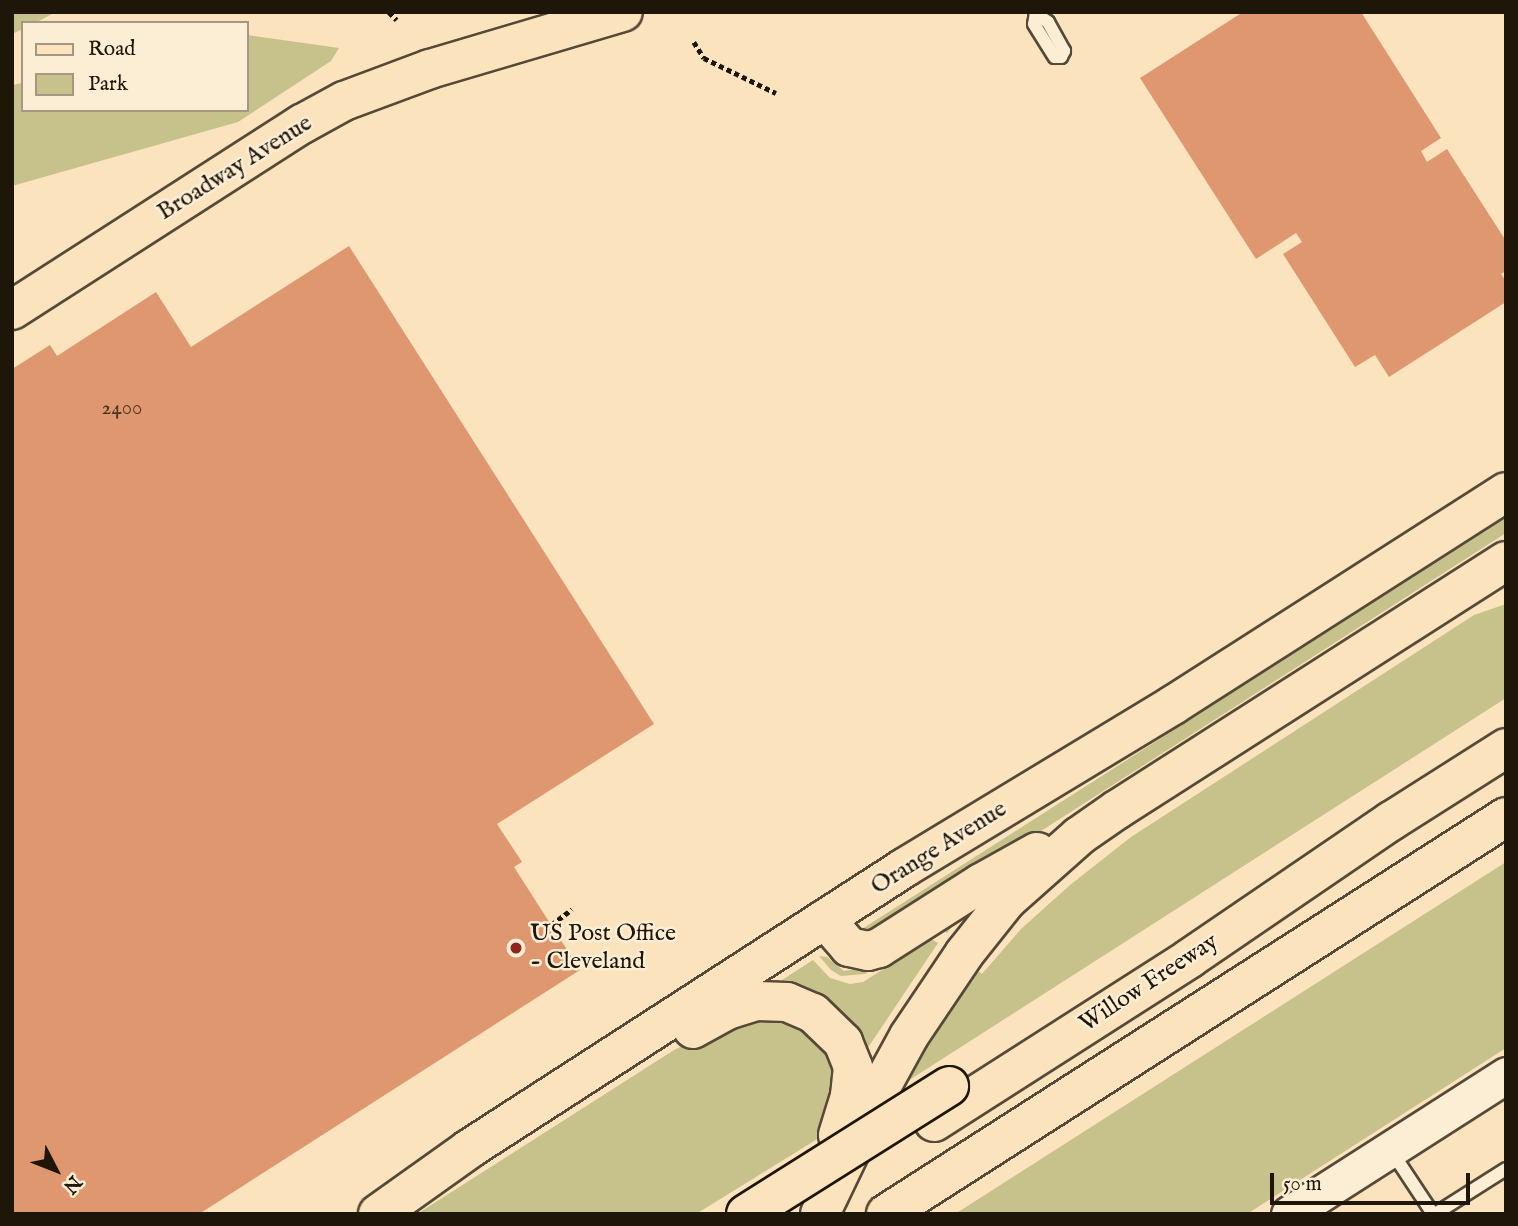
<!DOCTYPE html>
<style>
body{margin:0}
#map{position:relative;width:1518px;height:1226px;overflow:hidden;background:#fbe3be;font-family:"IM FELL English",serif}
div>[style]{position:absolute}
.green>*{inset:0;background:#c7c18c}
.building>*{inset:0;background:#df976f}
.path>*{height:4.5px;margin-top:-2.25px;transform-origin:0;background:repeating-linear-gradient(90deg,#1f160a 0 5px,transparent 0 8.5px)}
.roads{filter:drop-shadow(2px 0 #564937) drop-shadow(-2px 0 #564937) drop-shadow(0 2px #564937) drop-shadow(0 -2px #564937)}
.lane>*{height:12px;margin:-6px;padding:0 6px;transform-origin:6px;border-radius:6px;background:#fcedd5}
.secondary>*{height:35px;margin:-17.5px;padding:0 17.5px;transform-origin:17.5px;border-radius:17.5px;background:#fcedd5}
.primary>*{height:38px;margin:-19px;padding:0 19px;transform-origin:19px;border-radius:19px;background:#fbe3be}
.highway>*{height:38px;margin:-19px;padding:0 19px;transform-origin:19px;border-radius:19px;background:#fbe3be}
.bridges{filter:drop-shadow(2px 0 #1f160a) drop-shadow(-2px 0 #1f160a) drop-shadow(0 2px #1f160a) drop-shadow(0 -2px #1f160a)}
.highway-bridge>*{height:38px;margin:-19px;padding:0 19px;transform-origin:19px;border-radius:19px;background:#fbe3be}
.dots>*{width:19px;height:19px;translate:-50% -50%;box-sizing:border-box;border:4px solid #fcedd5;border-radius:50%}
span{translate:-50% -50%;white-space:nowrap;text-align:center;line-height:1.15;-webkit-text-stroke:5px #fcedd5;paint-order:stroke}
.number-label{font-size:21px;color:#4f3623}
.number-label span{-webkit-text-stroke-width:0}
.street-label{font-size:24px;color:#1f160a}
.poi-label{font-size:24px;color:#1f160a}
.left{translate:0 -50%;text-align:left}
.frame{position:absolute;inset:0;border:14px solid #1f160a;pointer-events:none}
.legend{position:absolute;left:21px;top:21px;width:228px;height:91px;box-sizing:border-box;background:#fcedd5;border:2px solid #a49784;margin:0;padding:9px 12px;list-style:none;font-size:21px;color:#1f160a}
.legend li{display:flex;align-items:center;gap:14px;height:35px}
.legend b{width:35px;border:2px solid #a49784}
.north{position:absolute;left:21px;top:1135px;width:70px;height:70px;-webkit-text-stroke:5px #fcedd5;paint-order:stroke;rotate:132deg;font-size:19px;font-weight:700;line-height:28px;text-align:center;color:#1f160a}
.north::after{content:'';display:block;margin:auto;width:24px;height:32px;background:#1f160a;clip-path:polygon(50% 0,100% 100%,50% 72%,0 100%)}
.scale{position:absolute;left:1270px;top:1173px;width:200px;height:32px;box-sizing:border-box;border:4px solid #1f160a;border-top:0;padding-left:9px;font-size:21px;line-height:24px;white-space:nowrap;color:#1f160a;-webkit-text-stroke:5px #fcedd5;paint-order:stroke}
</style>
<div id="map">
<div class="green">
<i style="clip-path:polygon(12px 12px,56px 12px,35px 23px,23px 23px,23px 29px,12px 34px)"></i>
<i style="clip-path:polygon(247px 35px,339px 48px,331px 61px,238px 122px,12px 186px,12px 85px,23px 83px,23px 110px,247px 110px)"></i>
<i style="clip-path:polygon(1506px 518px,1506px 533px,885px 931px,869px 934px,862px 929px)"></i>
<i style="clip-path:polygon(1506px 604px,1506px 698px,900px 1086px,917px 1053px,974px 968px,982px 974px,1021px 929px,1070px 885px,1131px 837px,1474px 615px)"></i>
<i style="clip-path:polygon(1506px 862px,1506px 1048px,1247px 1214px,955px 1214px)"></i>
<i style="clip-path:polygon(952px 912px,957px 920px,947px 933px,938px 927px,865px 974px,841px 976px,831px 970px,819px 956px,827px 957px,844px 971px,863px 968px)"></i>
<i style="clip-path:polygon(931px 939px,938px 943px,867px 1049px,782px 985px,782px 980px,813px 960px,830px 978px,850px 984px,863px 982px)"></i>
<i style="clip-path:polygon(756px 1016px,803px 1023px,834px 1061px,827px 1133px,696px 1214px,417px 1214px,674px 1050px,725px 1025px)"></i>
</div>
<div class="building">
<i style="clip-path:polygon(1243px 12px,1361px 12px,1441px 138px,1421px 151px,1427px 162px,1447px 149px,1506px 241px,1506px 271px,1501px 274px,1506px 281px,1506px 302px,1389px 377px,1375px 355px,1355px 367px,1283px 254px,1302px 242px,1296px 233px,1256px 259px,1140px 78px)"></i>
<i style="clip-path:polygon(349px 246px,654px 724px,497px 824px,522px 862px,514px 867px,580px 970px,199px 1214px,12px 1214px,12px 369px,50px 345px,57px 356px,156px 292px,191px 347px)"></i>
</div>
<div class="path">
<i style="left:389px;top:12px;width:11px;rotate:45deg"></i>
<i style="left:694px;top:42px;width:19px;rotate:58deg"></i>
<i style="left:704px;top:58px;width:80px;rotate:25.9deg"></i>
<i style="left:551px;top:925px;width:26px;rotate:-37deg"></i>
</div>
<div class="roads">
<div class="lane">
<i style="left:1036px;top:12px;width:12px;rotate:99deg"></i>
<i style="left:1034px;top:24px;width:39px;rotate:58deg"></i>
<i style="left:1055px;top:57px;width:6px"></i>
<i style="left:1061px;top:57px;width:7px;rotate:-63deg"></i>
<i style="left:1064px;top:51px;width:33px;rotate:-119deg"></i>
<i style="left:1048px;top:22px;width:14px;rotate:-146deg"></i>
<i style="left:1392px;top:1152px;width:74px;rotate:56.5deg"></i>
<i style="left:1435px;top:1214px;width:84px;rotate:-32.4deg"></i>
</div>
<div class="secondary">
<i style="left:1289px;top:1214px;width:258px;rotate:-32.6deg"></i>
</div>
<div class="primary">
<i style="left:12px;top:310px;width:345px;rotate:-32.7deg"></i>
<i style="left:302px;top:124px;width:48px;rotate:-28.7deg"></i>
<i style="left:344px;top:101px;width:92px;rotate:-20.4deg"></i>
<i style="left:430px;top:69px;width:201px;rotate:-16.5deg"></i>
<i style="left:825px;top:919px;width:37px;rotate:49deg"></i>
<i style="left:849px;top:947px;width:19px;rotate:12deg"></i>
<i style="left:868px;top:951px;width:11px;rotate:-15deg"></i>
<i style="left:879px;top:948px;width:121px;rotate:-32.5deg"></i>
<i style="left:981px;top:883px;width:64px;rotate:-29deg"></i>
<i style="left:693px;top:1029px;width:39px;rotate:-29deg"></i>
<i style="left:727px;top:1010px;width:31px;rotate:-17deg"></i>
<i style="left:757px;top:1001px;width:30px;rotate:2deg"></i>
<i style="left:787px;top:1002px;width:28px;rotate:23deg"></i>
<i style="left:813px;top:1013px;width:42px;rotate:44deg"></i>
<i style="left:843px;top:1042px;width:27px;rotate:68deg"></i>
<i style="left:853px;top:1067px;width:29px;rotate:96deg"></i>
<i style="left:850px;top:1096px;width:41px;rotate:107.1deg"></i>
<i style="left:378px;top:1214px;width:112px;rotate:-35.5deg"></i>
<i style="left:469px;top:1149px;width:518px;rotate:-32.86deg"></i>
<i style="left:904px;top:868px;width:315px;rotate:-31.2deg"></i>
<i style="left:1173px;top:705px;width:395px;rotate:-32.6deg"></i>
<i style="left:820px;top:1214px;width:139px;rotate:-64.4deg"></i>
<i style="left:880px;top:1089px;width:60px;rotate:-61.3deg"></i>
<i style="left:909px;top:1036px;width:99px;rotate:-56.1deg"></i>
<i style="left:964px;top:954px;width:69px;rotate:-51.5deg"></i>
<i style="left:1007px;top:900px;width:96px;rotate:-41.6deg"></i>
<i style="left:1079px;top:836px;width:47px;rotate:-34.7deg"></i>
<i style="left:1118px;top:809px;width:460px;rotate:-32.6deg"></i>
</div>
<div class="highway">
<i style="left:934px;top:1122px;width:304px;rotate:-32.6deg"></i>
<i style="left:1190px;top:958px;width:243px;rotate:-34.3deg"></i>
<i style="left:1391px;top:821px;width:136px;rotate:-32.4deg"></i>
<i style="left:886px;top:1214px;width:736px;rotate:-32.63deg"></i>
</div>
</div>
<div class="bridges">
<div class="highway-bridge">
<i style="left:746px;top:1214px;width:240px;rotate:-32.2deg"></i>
</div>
</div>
<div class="dots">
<i style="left:516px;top:948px;background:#8f2418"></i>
</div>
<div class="number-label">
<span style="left:122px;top:409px">2400</span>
</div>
<div class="street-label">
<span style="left:235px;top:168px;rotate:-32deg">Broadway Avenue</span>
<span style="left:939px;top:848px;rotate:-32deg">Orange Avenue</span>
<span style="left:1149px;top:983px;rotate:-33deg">Willow Freeway</span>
</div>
<div class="poi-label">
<span class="left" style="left:530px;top:948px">US Post Office<br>- Cleveland</span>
</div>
<div class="frame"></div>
<ul class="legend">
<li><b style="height:9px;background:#fbe3be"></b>Road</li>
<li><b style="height:19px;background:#c7c18c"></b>Park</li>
</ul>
<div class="north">N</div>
<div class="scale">50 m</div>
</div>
